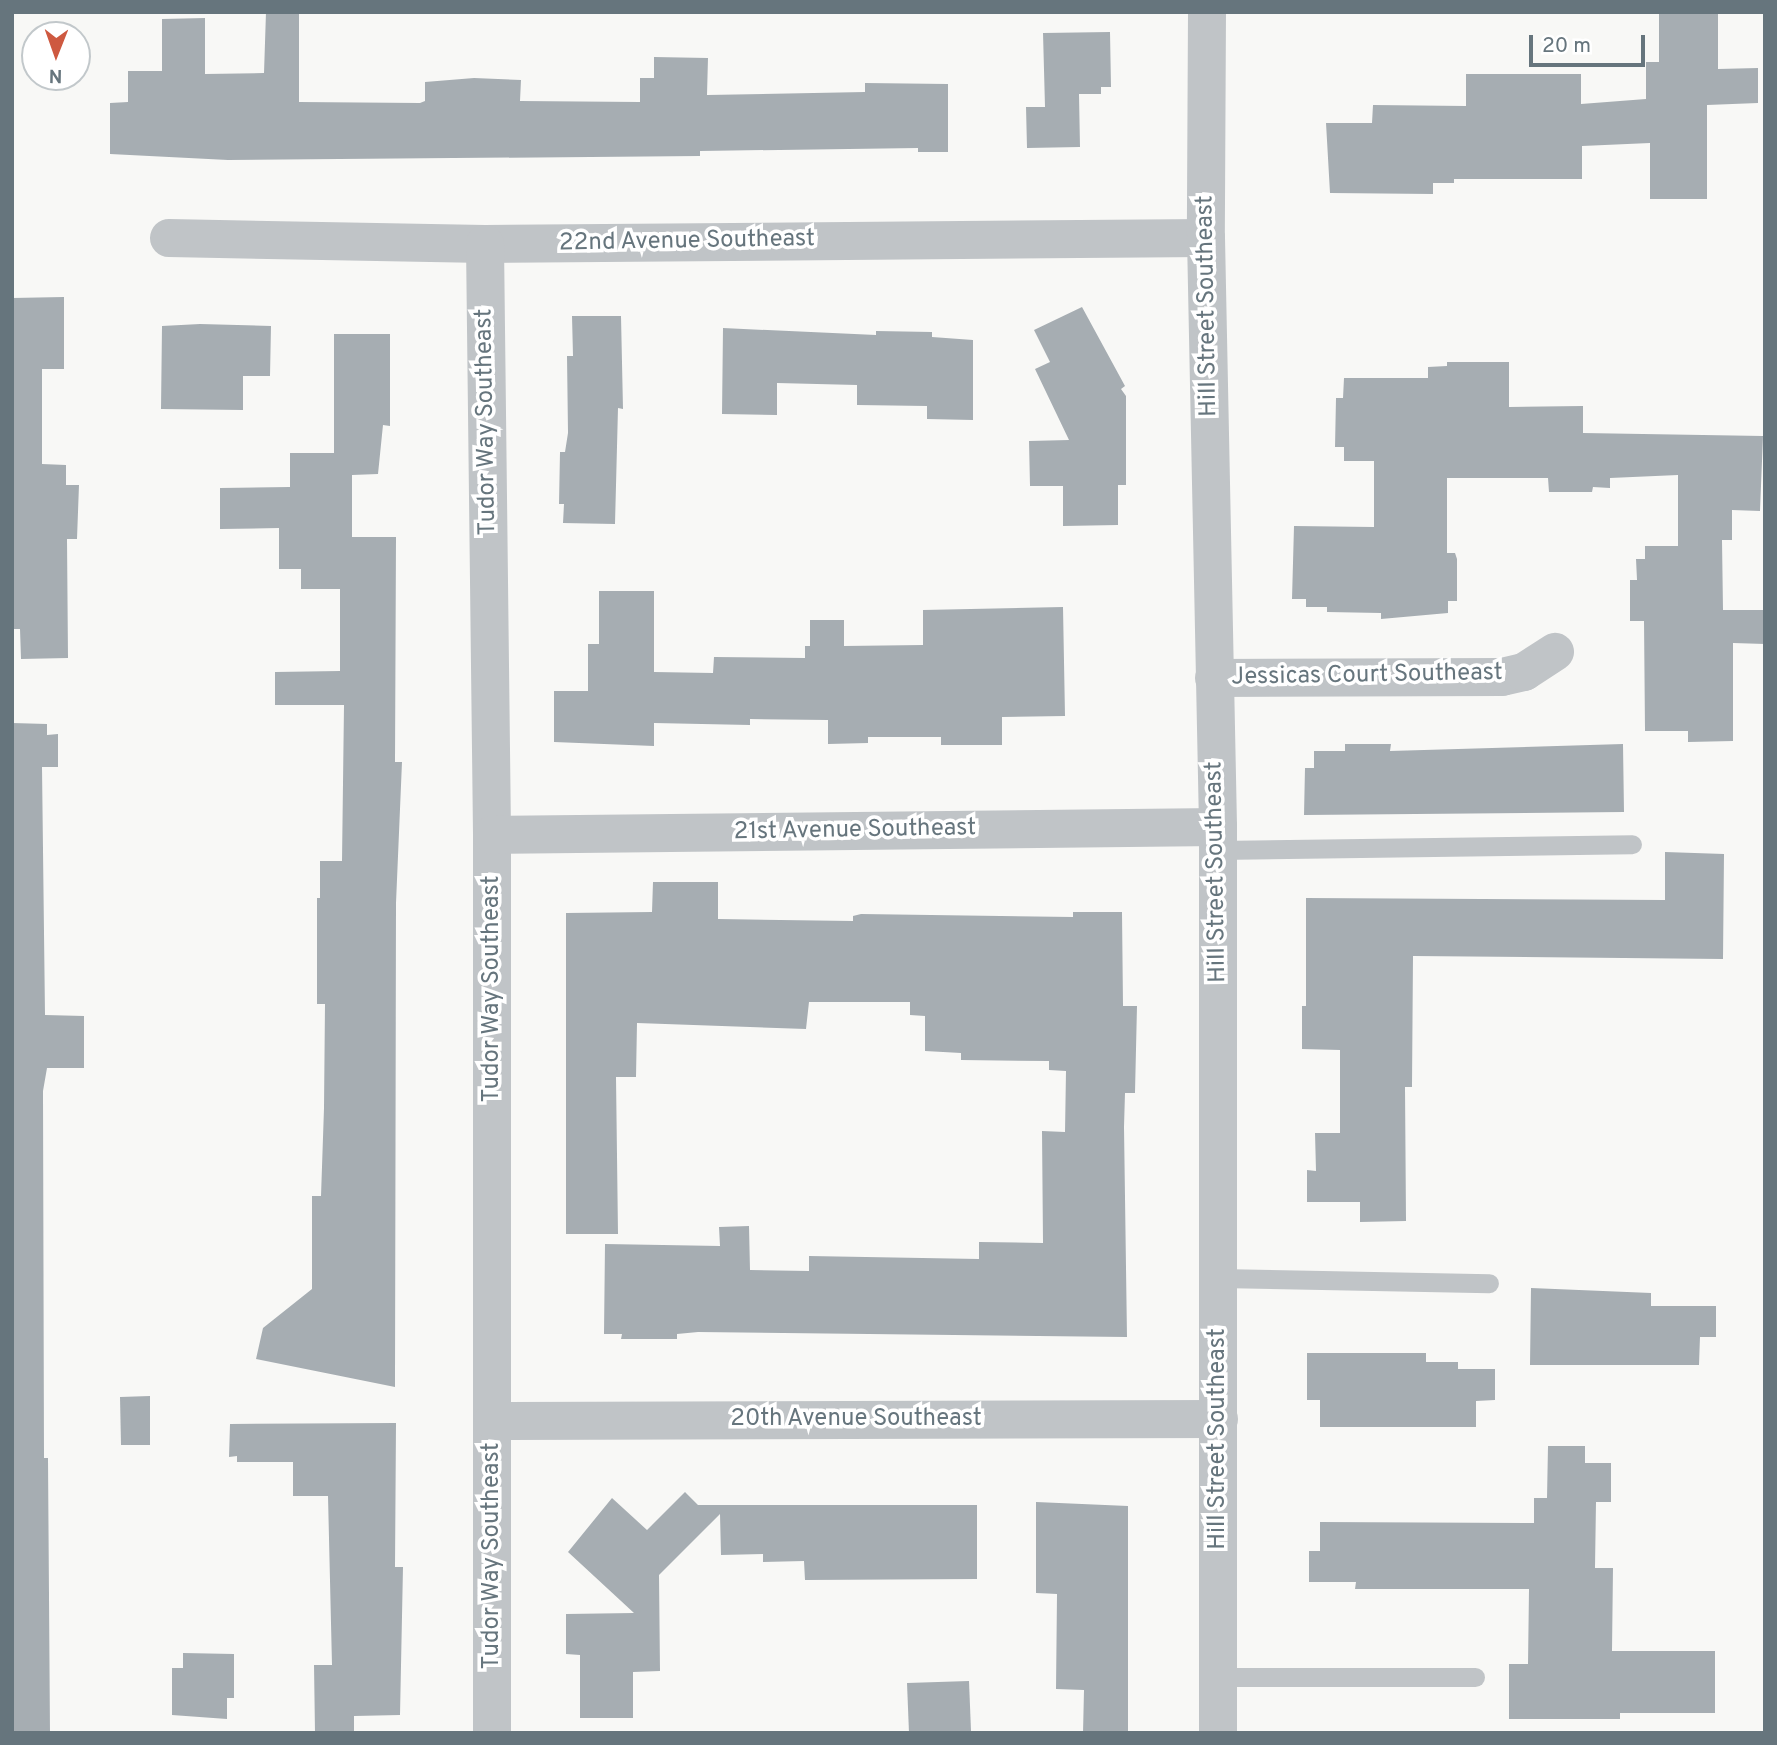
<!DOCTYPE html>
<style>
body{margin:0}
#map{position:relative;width:1777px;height:1745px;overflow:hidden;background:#f8f8f6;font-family:Overpass,sans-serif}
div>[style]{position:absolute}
.building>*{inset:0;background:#a6adb2}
.service>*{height:19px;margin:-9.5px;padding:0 9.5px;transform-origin:9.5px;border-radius:9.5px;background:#c0c4c7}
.minor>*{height:38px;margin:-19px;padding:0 19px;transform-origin:19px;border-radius:19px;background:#c0c4c7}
.tertiary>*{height:38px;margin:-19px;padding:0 19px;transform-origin:19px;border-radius:19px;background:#c0c4c7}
span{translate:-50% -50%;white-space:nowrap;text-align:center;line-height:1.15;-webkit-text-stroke:7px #fff;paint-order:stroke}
.street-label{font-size:24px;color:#66757d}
.frame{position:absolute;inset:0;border:14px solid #66757d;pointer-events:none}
.north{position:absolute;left:21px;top:21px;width:70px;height:70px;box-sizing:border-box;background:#fff;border:2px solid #c2c8cb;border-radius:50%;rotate:181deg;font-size:19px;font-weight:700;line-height:28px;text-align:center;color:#66757d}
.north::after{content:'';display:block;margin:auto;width:24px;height:32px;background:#ce5940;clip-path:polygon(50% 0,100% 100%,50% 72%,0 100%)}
.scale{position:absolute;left:1529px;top:35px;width:116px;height:32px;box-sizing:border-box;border:4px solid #66757d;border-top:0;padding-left:9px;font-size:21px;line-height:24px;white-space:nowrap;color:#66757d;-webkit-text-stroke:5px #fff;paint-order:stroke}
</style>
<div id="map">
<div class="building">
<i style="clip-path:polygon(266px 12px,299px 12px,299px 102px,420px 103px,425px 101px,425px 82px,474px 78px,521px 80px,520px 101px,640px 102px,640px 78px,654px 78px,654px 57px,708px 58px,707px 95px,865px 92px,865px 83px,948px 84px,948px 152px,918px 152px,918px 148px,700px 151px,700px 156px,228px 160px,110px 154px,110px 103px,128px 102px,128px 71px,162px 71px,162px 19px,205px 18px,205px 74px,264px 73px)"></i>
<i style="clip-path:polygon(1659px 12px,1718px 12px,1718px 69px,1758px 68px,1758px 103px,1707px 105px,1707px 199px,1650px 199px,1650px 143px,1582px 146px,1582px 179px,1454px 179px,1454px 183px,1433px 183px,1433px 194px,1330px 193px,1326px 123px,1372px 123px,1373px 105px,1466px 106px,1466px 74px,1581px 74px,1581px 104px,1646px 99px,1646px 62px,1659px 62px)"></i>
<i style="clip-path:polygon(1110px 32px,1111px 87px,1101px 87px,1101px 94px,1079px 94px,1080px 147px,1027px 148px,1026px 107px,1045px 107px,1043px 33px)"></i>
<i style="clip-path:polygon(64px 297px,64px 369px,42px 369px,42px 464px,66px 465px,66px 485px,79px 485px,77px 539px,67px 539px,68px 658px,21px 659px,20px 629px,12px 629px,12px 298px)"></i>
<i style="clip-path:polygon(1082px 307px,1125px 386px,1121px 389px,1126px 396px,1126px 485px,1118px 485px,1118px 525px,1063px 526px,1063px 486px,1030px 486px,1029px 441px,1069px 440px,1035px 369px,1050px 362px,1034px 330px)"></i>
<i style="clip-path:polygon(572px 316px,621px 316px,623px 409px,618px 408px,615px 524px,563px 523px,564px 504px,559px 504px,560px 452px,565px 452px,568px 433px,567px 356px,573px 356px)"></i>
<i style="clip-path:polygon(200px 324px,271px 326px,270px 376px,243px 376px,243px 410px,161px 409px,162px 326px)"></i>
<i style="clip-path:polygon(723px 328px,876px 335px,876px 331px,932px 332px,932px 337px,973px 340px,973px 420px,927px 419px,927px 406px,857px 405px,857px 385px,777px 383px,777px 415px,722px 414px)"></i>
<i style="clip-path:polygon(334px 334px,390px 334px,390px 426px,383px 425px,378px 474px,352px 475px,352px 537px,396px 537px,395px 762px,402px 762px,396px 903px,395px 1387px,256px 1359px,263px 1328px,312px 1289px,312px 1196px,321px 1196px,324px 1108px,325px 1004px,317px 1004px,317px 898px,320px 898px,320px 861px,342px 861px,344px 705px,275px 705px,275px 672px,340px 671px,340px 589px,301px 589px,301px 569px,279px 569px,279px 528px,220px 529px,220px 488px,290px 487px,290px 453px,334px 453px)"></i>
<i style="clip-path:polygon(1447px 362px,1509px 362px,1509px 407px,1583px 406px,1583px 433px,1763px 436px,1760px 511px,1732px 510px,1732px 540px,1722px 540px,1723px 610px,1765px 610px,1765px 644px,1733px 643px,1733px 741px,1688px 742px,1688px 731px,1645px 731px,1644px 621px,1630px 621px,1630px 580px,1637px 580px,1636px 559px,1645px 559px,1645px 546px,1678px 546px,1678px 475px,1610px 478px,1610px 488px,1593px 487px,1592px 492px,1549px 492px,1548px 478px,1447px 478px,1447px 553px,1455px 553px,1457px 559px,1457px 601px,1448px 601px,1448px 613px,1381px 619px,1381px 613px,1327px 612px,1327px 607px,1306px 607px,1306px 599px,1292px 599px,1294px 526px,1374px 527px,1374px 461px,1344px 461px,1344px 447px,1335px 447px,1336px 398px,1343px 398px,1344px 378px,1428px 378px,1428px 367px,1447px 366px)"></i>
<i style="clip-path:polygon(599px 591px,654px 591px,654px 672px,713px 673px,714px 657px,805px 658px,805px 646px,810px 646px,810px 620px,844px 620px,844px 646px,923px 645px,923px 610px,1063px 607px,1065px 716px,1002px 717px,1002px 745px,941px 745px,941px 737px,868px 737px,868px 743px,828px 744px,828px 720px,750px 719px,750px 725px,654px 723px,654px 746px,554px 742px,554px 691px,588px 691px,588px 644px,599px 644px)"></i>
<i style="clip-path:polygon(12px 723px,47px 724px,47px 735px,58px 734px,58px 767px,42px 767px,45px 1015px,84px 1016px,84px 1068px,47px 1068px,43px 1091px,44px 1458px,48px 1458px,50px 1733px,12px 1733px)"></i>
<i style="clip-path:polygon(1345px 744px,1391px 744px,1390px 751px,1623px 744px,1624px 812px,1304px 815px,1305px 768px,1314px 768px,1314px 751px,1345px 751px)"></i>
<i style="clip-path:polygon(1665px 852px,1724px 854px,1723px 959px,1413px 956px,1412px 1087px,1405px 1087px,1406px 1221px,1360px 1222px,1360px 1202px,1307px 1202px,1307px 1170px,1316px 1171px,1315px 1133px,1340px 1133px,1340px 1050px,1302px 1049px,1302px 1006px,1306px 1006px,1306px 898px,1665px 900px)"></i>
<i style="clip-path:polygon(653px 882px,718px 882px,718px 919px,853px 921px,853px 916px,861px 914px,1073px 917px,1073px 912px,1122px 912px,1123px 1006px,1137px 1006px,1135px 1093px,1125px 1093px,1124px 1127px,1127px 1337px,698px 1332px,677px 1334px,677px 1339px,621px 1339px,622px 1334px,604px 1334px,605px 1244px,720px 1246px,719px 1227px,749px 1226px,750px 1270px,809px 1271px,809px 1256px,979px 1259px,979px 1242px,1043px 1243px,1042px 1131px,1065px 1132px,1066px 1071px,1049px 1070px,1049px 1061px,961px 1060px,961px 1053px,925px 1051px,925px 1016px,910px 1015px,910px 1002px,809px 1002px,806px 1029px,637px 1023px,636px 1077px,616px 1077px,618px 1234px,566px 1234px,566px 913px,652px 912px)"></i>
<i style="clip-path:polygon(1531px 1288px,1651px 1293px,1651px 1306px,1716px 1306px,1716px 1337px,1700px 1337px,1699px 1365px,1530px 1365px)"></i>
<i style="clip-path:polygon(1307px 1353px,1426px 1353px,1426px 1362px,1458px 1362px,1458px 1369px,1495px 1369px,1495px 1400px,1476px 1401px,1476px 1427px,1320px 1427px,1320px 1400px,1307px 1400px)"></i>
<i style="clip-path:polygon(150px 1396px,150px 1445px,121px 1445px,120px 1397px)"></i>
<i style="clip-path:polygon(396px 1423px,395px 1567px,403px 1567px,400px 1715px,354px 1716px,354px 1733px,315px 1733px,314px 1665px,332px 1665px,328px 1496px,293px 1496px,293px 1462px,237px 1462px,237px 1456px,229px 1457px,230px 1424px)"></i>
<i style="clip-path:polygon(1548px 1446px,1585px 1446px,1585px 1463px,1611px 1463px,1611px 1502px,1596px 1502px,1595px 1568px,1613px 1568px,1612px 1651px,1715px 1651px,1715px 1713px,1620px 1713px,1620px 1719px,1509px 1719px,1509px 1664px,1528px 1664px,1529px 1589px,1355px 1589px,1356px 1582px,1309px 1582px,1309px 1551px,1320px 1551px,1320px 1522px,1534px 1523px,1534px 1498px,1547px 1498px)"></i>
<i style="clip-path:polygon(685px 1492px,698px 1505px,977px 1505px,977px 1579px,805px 1580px,804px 1561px,763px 1562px,763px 1554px,721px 1555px,720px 1514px,659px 1575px,660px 1671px,633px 1672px,633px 1718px,580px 1718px,580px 1655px,566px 1654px,566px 1614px,634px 1613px,568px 1552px,612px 1498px,647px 1530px)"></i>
<i style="clip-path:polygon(1036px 1502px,1128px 1506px,1128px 1733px,1083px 1733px,1084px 1690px,1056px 1689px,1057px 1594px,1036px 1593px)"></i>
<i style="clip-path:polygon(183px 1653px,234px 1654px,234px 1698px,227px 1698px,227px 1719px,172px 1715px,172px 1668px,183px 1668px)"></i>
<i style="clip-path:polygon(969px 1681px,971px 1731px,909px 1733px,907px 1683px)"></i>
</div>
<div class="service">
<i style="left:1218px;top:850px;width:414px;rotate:-0.8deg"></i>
<i style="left:1219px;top:1278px;width:270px;rotate:1.1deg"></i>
<i style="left:1218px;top:1677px;width:257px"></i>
</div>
<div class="minor">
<i style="left:169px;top:238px;width:316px;rotate:1.1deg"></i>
<i style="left:485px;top:244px;width:721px;rotate:-0.48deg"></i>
<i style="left:485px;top:244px;width:591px;rotate:89.32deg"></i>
<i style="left:492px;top:835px;width:898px;rotate:90deg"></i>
<i style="left:1214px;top:678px;width:288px;rotate:-0.2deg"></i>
<i style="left:1502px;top:677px;width:23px;rotate:-13deg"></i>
<i style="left:1524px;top:672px;width:37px;rotate:-33deg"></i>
<i style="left:492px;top:835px;width:726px;rotate:-0.63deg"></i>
<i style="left:493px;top:1421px;width:726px;rotate:-0.16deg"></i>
</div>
<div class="tertiary">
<i style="left:1207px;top:12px;width:226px;rotate:90.3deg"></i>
<i style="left:1206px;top:238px;width:589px;rotate:88.83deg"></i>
<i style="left:1218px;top:827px;width:906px;rotate:90deg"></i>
</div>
<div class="street-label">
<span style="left:687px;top:242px;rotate:-1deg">22nd Avenue Southeast</span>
<span style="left:1208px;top:306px;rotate:-91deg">Hill Street Southeast</span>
<span style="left:487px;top:422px;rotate:-91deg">Tudor Way Southeast</span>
<span style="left:1367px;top:676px;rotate:-1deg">Jessicas Court Southeast</span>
<span style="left:855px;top:831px;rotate:-1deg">21st Avenue Southeast</span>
<span style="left:1217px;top:872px;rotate:-91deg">Hill Street Southeast</span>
<span style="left:493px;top:989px;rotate:-90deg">Tudor Way Southeast</span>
<span style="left:856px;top:1420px">20th Avenue Southeast</span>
<span style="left:1219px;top:1439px;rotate:-90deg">Hill Street Southeast</span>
<span style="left:493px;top:1556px;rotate:-90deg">Tudor Way Southeast</span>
</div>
<div class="frame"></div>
<div class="north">N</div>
<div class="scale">20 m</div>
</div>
